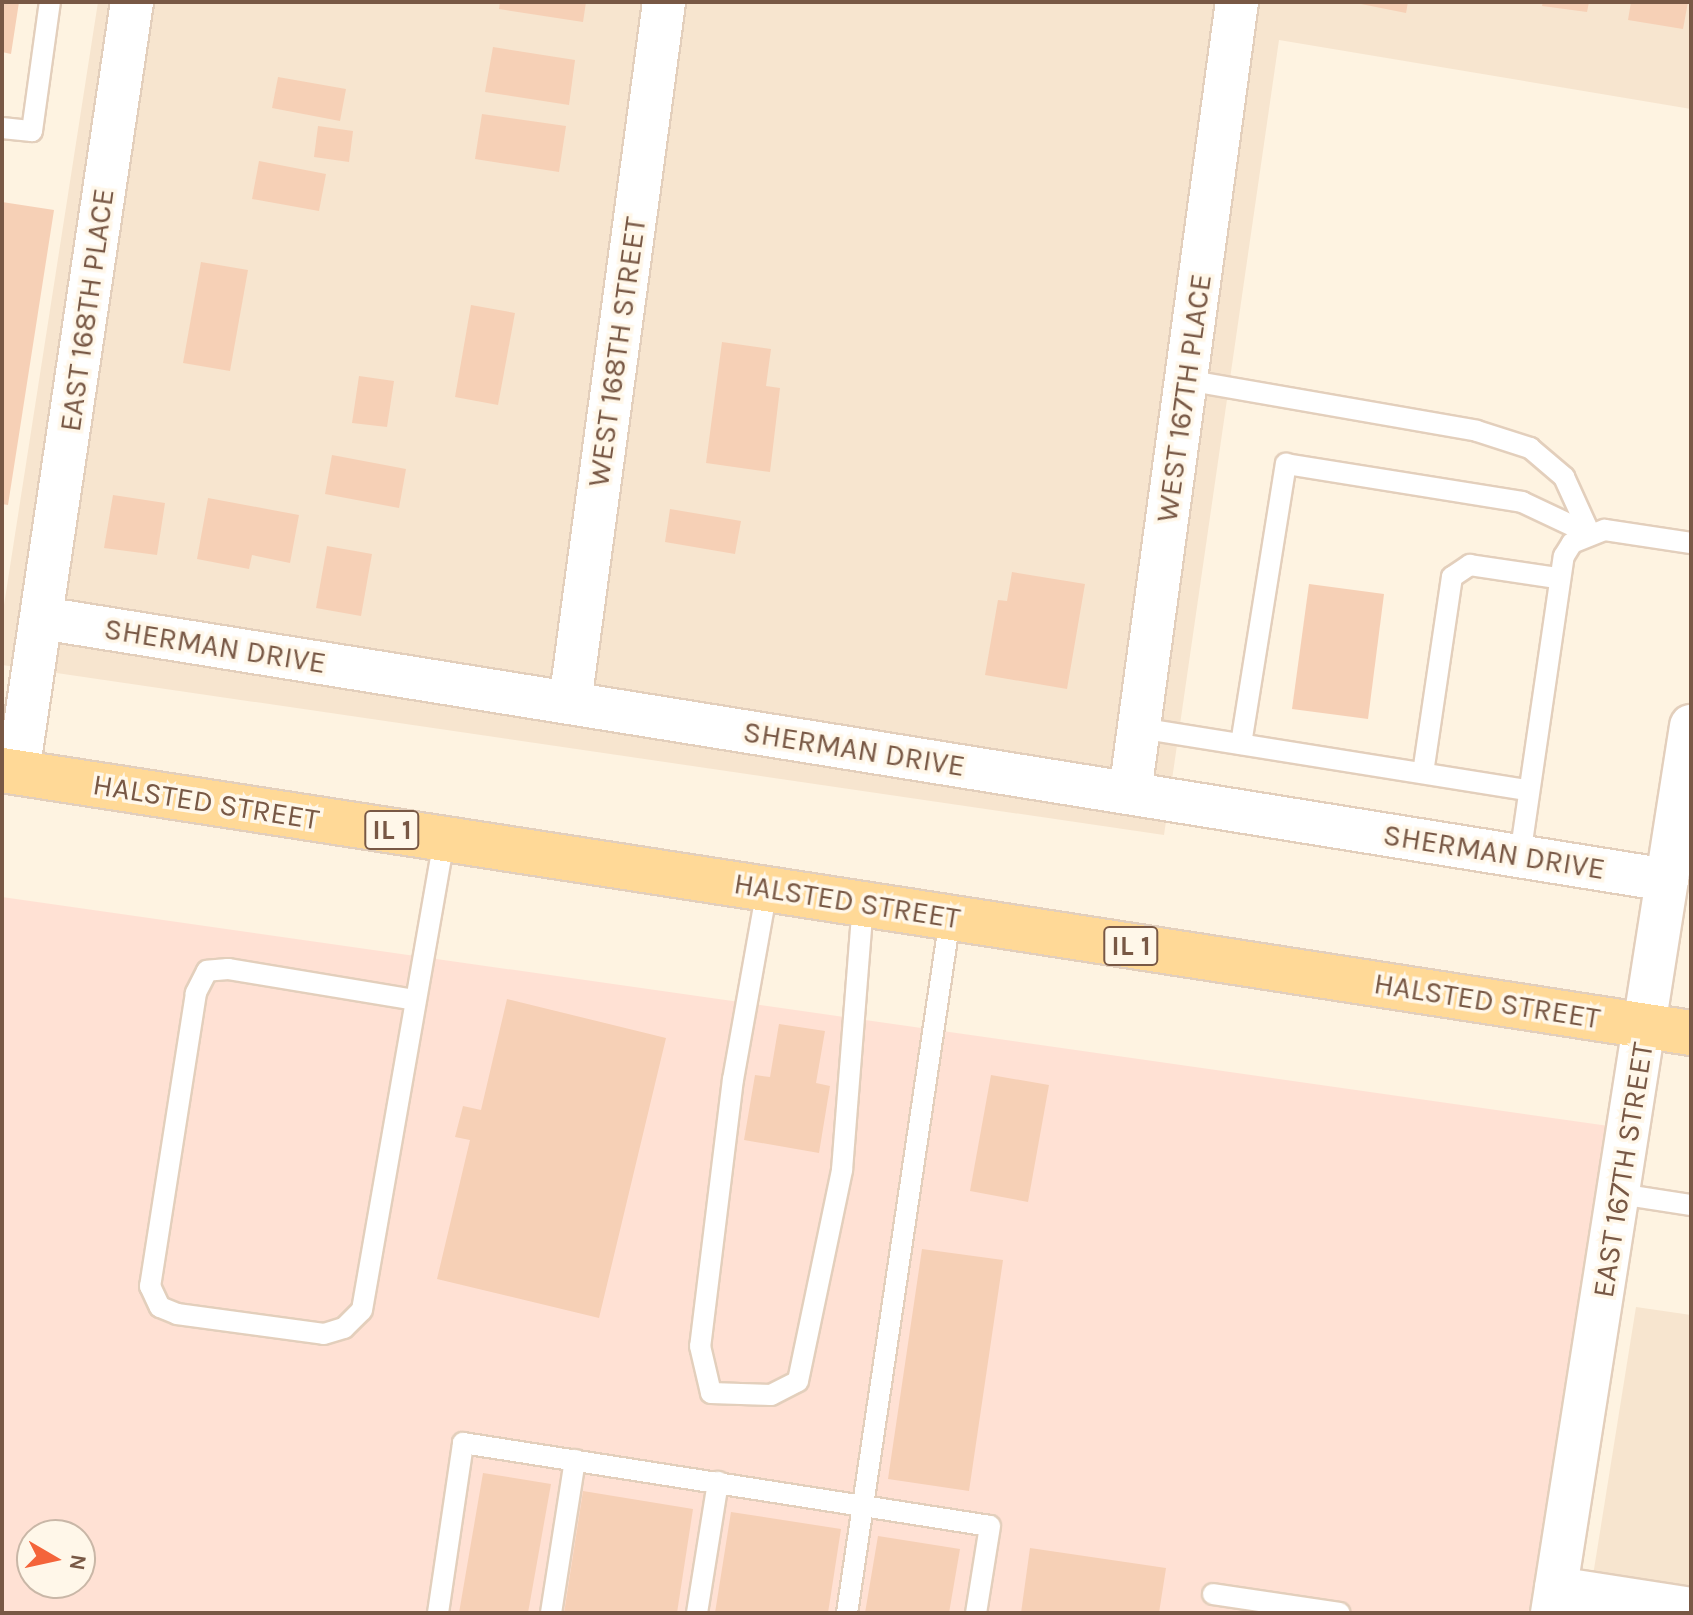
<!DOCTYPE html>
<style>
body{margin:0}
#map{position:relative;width:1693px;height:1615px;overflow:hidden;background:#fef3e1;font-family:Karla,sans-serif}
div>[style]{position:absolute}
.residential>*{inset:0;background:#f7e5cf}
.commercial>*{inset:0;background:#ffe1d4}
.building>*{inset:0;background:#f6d0b6}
.roads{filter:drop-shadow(2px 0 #e3cfbc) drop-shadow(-2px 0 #e3cfbc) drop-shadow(0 2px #e3cfbc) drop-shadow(0 -2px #e3cfbc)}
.lane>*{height:20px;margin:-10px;padding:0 10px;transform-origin:10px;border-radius:10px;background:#fff}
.street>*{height:42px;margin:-21px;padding:0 21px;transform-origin:21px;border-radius:21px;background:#fff}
.primary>*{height:44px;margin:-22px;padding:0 22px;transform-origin:22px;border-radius:22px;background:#ffd997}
span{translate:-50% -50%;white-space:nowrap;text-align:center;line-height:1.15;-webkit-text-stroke:7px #fff7e9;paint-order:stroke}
.shield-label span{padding:2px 6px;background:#fff7e9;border:2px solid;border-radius:6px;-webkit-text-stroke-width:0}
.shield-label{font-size:28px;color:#785845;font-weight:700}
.street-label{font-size:30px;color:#785845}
.frame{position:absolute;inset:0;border:4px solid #785845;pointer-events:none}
.north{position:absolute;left:16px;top:1519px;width:80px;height:80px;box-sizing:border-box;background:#fff7e9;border:2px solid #c9b7a7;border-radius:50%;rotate:99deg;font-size:22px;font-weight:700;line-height:32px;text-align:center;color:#785845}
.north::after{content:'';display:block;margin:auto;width:28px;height:36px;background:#f4643a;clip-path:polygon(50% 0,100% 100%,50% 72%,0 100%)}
</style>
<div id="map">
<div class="residential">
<i style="clip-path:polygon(98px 2px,1691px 2px,1691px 109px,1279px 40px,1164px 835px,2px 665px,2px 618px)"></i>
<i style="clip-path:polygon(1636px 1307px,1691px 1315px,1691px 1613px,1587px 1613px)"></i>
</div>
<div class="commercial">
<i style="clip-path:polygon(evenodd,2px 897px,1630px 1129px,1552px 1613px,2px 1613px,2px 897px,32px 1535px,80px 1535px,80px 1583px,32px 1583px,32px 1535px)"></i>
</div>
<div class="building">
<i style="clip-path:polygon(2px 2px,19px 2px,11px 54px,2px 52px)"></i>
<i style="clip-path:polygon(500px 2px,586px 2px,583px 22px,499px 9px)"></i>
<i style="clip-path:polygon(1351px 2px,1408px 2px,1406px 13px)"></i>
<i style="clip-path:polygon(1543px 2px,1589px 2px,1587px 12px,1542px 6px)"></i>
<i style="clip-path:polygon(1631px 2px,1688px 2px,1683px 29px,1628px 20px)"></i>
<i style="clip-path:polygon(493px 47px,575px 60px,569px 105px,485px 92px)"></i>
<i style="clip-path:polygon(278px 77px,346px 89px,340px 121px,272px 108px)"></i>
<i style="clip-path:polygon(482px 114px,566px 126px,559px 172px,475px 159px)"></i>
<i style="clip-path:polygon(318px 126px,353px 131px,349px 162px,314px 157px)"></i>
<i style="clip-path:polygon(259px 161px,326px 174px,319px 211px,252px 199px)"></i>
<i style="clip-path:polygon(2px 202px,54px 210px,8px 505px,2px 504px)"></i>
<i style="clip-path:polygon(201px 262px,248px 270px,230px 371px,183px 363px)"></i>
<i style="clip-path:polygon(471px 305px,515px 313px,498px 405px,455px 397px)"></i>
<i style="clip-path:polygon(722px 342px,771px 349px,766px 386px,780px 388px,770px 472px,706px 463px)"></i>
<i style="clip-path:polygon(359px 376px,394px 381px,387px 427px,352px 423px)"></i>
<i style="clip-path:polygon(332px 455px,406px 469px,399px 508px,325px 494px)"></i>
<i style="clip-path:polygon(113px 495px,165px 503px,157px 555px,104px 548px)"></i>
<i style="clip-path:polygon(208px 498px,299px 515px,290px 563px,252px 555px,249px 569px,197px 559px)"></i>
<i style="clip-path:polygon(670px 509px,741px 521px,735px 554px,665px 542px)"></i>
<i style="clip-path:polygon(327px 546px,372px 554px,361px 616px,316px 608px)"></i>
<i style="clip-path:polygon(1012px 572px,1085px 584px,1067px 689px,985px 675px,998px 600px,1007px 601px)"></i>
<i style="clip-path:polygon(1309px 584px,1384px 594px,1368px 719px,1292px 709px)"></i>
<i style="clip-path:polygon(507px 999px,666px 1038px,599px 1318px,437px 1279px,470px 1140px,455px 1137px,463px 1106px,481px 1110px)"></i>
<i style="clip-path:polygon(779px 1024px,825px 1031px,816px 1083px,830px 1086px,819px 1153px,744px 1140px,755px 1075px,770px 1077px)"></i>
<i style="clip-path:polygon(991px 1075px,1049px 1085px,1028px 1202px,970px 1191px)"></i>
<i style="clip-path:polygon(922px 1249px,1003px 1260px,969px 1491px,888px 1479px)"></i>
<i style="clip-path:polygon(483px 1473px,551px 1484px,528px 1613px,459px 1613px)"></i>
<i style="clip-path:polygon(583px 1491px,693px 1509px,677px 1613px,564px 1613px)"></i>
<i style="clip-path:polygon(731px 1512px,841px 1529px,828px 1613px,715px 1613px)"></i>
<i style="clip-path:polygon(878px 1536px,960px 1549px,949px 1613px,865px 1613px)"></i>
<i style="clip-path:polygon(1030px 1548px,1166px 1568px,1159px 1613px,1021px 1613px)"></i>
</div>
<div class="roads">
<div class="lane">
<i style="left:2px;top:128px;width:30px;rotate:6deg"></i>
<i style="left:32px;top:131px;width:130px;rotate:-82.1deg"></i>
<i style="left:1186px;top:380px;width:295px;rotate:9.9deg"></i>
<i style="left:1477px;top:431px;width:56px;rotate:17.8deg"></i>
<i style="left:1530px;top:448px;width:45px;rotate:40.5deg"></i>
<i style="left:1564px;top:477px;width:63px;rotate:65.5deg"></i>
<i style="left:1139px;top:728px;width:394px;rotate:9.1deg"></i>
<i style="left:1241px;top:744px;width:284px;rotate:-80.9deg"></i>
<i style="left:1286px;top:464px;width:239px;rotate:9.1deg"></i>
<i style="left:1522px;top:502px;width:75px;rotate:25.2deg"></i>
<i style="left:1423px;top:773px;width:198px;rotate:-81.6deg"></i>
<i style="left:1452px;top:577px;width:22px;rotate:-34deg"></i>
<i style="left:1470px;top:565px;width:88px;rotate:8.5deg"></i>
<i style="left:1520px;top:856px;width:303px;rotate:-81.7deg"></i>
<i style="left:1564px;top:556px;width:15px;rotate:-58deg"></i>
<i style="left:1572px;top:543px;width:35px;rotate:-22deg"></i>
<i style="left:1605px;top:530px;width:87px;rotate:8.6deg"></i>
<i style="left:767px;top:889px;width:193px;rotate:100.1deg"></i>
<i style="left:733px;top:1079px;width:269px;rotate:97deg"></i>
<i style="left:700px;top:1346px;width:48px;rotate:76.8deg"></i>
<i style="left:711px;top:1393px;width:60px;rotate:1.9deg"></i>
<i style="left:771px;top:1395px;width:30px;rotate:-27deg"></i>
<i style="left:798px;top:1381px;width:216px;rotate:-78.2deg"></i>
<i style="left:842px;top:1170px;width:268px;rotate:-85.5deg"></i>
<i style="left:415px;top:1000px;width:190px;rotate:-170.6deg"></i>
<i style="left:228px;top:969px;width:21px;rotate:175deg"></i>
<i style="left:207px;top:971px;width:25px;rotate:117deg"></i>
<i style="left:196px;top:993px;width:297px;rotate:98.9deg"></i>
<i style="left:150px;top:1286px;width:23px;rotate:65deg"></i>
<i style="left:160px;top:1307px;width:18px;rotate:22deg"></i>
<i style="left:177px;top:1314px;width:148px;rotate:7.7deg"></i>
<i style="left:324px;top:1334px;width:21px;rotate:-17deg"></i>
<i style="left:344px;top:1328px;width:25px;rotate:-45deg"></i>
<i style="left:362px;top:1310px;width:479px;rotate:-80.1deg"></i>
<i style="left:1619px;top:1194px;width:73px;rotate:8.7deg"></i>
<i style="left:1213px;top:1594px;width:128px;rotate:8.5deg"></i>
<i style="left:438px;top:1613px;width:172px;rotate:-81.6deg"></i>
<i style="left:463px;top:1443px;width:533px;rotate:8.95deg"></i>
<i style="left:990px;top:1526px;width:88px;rotate:99.1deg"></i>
<i style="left:551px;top:1613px;width:155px;rotate:-81.1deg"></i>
<i style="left:697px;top:1613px;width:133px;rotate:-80.9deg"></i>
<i style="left:847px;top:1613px;width:703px;rotate:-81.57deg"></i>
</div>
<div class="street">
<i style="left:42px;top:618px;width:1646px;rotate:9.16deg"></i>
<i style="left:570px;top:703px;width:707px;rotate:-82.36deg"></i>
<i style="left:18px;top:772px;width:778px;rotate:-81.58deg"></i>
<i style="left:1130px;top:793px;width:798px;rotate:-82.3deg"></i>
<i style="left:1556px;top:1588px;width:137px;rotate:8.8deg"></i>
<i style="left:1552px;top:1613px;width:898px;rotate:-81.09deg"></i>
</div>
<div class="primary">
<i style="left:2px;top:770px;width:1709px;rotate:8.85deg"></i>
</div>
</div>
<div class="shield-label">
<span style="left:392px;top:830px">IL 1</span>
<span style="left:1131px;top:946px">IL 1</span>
</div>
<div class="street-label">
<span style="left:87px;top:310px;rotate:-82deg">EAST 168TH PLACE</span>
<span style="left:617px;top:352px;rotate:-82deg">WEST 168TH STREET</span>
<span style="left:1184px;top:398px;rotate:-82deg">WEST 167TH PLACE</span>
<span style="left:215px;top:646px;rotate:9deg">SHERMAN DRIVE</span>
<span style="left:854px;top:749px;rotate:9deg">SHERMAN DRIVE</span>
<span style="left:206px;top:802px;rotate:9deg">HALSTED STREET</span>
<span style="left:1494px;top:852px;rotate:9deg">SHERMAN DRIVE</span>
<span style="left:847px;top:901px;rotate:9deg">HALSTED STREET</span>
<span style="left:1487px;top:1001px;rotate:9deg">HALSTED STREET</span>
<span style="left:1623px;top:1170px;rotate:-81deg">EAST 167TH STREET</span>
</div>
<div class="frame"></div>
<div class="north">N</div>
</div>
